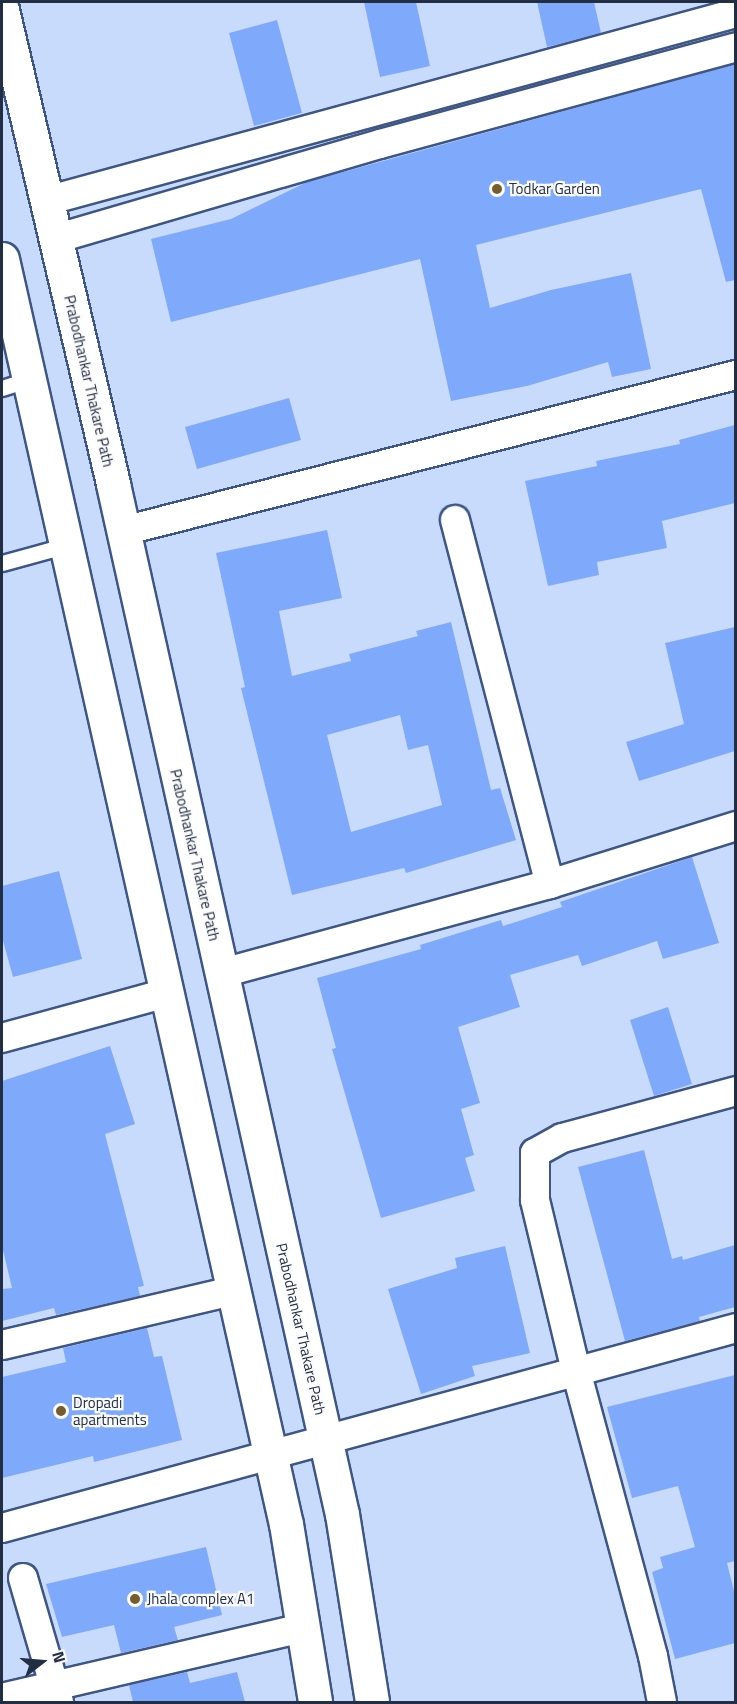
<!DOCTYPE html>
<style>
body{margin:0}
#map{position:relative;width:737px;height:1704px;overflow:hidden;background:#c9dbfc;font-family:"Titillium Web",sans-serif}
div>[style]{position:absolute}
.building>*{inset:0;background:#7faafc}
.roads{filter:drop-shadow(2px 0 #3d5685) drop-shadow(-2px 0 #3d5685) drop-shadow(0 2px #3d5685) drop-shadow(0 -2px #3d5685)}
.lane>*{height:15px;margin:-7.5px;padding:0 7.5px;transform-origin:7.5px;border-radius:7.5px;background:#fff}
.street>*{height:28px;margin:-14px;padding:0 14px;transform-origin:14px;border-radius:14px;background:#fff}
.secondary>*{height:33px;margin:-16.5px;padding:0 16.5px;transform-origin:16.5px;border-radius:16.5px;background:#fff}
.dots>*{width:16px;height:16px;translate:-50% -50%;box-sizing:border-box;border:3px solid #fbfbfb;border-radius:50%}
span{translate:-50% -50%;white-space:nowrap;text-align:center;line-height:1.15;-webkit-text-stroke:4.5px #fbfbfb;paint-order:stroke}
.poi-label{font-size:15px;color:#222e43}
.left{translate:0 -50%;text-align:left}
.street-label{font-size:15px;color:#222e43}
.frame{position:absolute;inset:0;border:3px solid #222e43;pointer-events:none}
.north{position:absolute;left:12px;top:1632px;width:60px;height:60px;-webkit-text-stroke:4px #fbfbfb;paint-order:stroke;rotate:74deg;font-size:16px;font-weight:700;line-height:24px;text-align:center;color:#222e43}
.north::after{content:'';display:block;margin:auto;width:21px;height:27px;background:#222e43;clip-path:polygon(50% 0,100% 100%,50% 72%,0 100%)}
</style>
<div id="map">
<div class="building">
<i style="clip-path:polygon(364px 2px,416px 2px,430px 66px,380px 77px)"></i>
<i style="clip-path:polygon(537px 2px,594px 2px,601px 33px,547px 47px)"></i>
<i style="clip-path:polygon(277px 20px,302px 113px,254px 126px,229px 33px)"></i>
<i style="clip-path:polygon(735px 64px,735px 280px,726px 282px,701px 189px,476px 245px,490px 308px,551px 290px,631px 273px,651px 369px,612px 377px,608px 362px,527px 386px,451px 401px,420px 259px,171px 322px,151px 239px,231px 219px,307px 182px)"></i>
<i style="clip-path:polygon(289px 398px,301px 440px,197px 469px,185px 427px)"></i>
<i style="clip-path:polygon(735px 425px,735px 503px,662px 521px,667px 548px,597px 562px,599px 575px,548px 586px,525px 481px,597px 466px,596px 461px,680px 444px,679px 440px)"></i>
<i style="clip-path:polygon(evenodd,327px 530px,342px 598px,279px 611px,292px 676px,351px 661px,349px 654px,418px 636px,416px 631px,451px 622px,491px 790px,500px 788px,516px 840px,406px 873px,404px 868px,292px 895px,241px 688px,245px 687px,216px 553px,327px 530px,400px 715px,408px 750px,428px 745px,442px 805px,351px 832px,327px 735px,400px 715px)"></i>
<i style="clip-path:polygon(735px 627px,735px 751px,639px 781px,626px 742px,684px 724px,665px 643px)"></i>
<i style="clip-path:polygon(692px 857px,719px 943px,663px 959px,657px 941px,582px 966px,578px 955px,510px 975px,520px 1007px,458px 1027px,480px 1103px,461px 1109px,474px 1155px,465px 1158px,475px 1191px,381px 1218px,332px 1049px,336px 1048px,317px 978px,421px 949px,420px 945px,501px 920px,503px 926px,562px 907px,560px 902px)"></i>
<i style="clip-path:polygon(59px 871px,82px 959px,13px 977px,2px 937px,2px 886px)"></i>
<i style="clip-path:polygon(668px 1007px,692px 1084px,654px 1096px,630px 1020px)"></i>
<i style="clip-path:polygon(110px 1046px,135px 1124px,105px 1134px,144px 1286px,138px 1287px,140px 1296px,56px 1315px,54px 1308px,2px 1321px,2px 1289px,12px 1288px,2px 1246px,2px 1081px)"></i>
<i style="clip-path:polygon(644px 1150px,672px 1259px,682px 1256px,683px 1260px,735px 1245px,735px 1307px,699px 1317px,700px 1321px,625px 1341px,578px 1167px)"></i>
<i style="clip-path:polygon(505px 1246px,530px 1353px,472px 1366px,475px 1376px,421px 1394px,388px 1289px,457px 1268px,455px 1258px)"></i>
<i style="clip-path:polygon(147px 1328px,154px 1357px,162px 1356px,182px 1440px,94px 1462px,93px 1456px,2px 1478px,2px 1377px,66px 1362px,63px 1348px)"></i>
<i style="clip-path:polygon(735px 1375px,735px 1561px,727px 1563px,735px 1595px,735px 1643px,675px 1659px,652px 1572px,663px 1568px,660px 1557px,695px 1547px,678px 1486px,632px 1498px,607px 1407px)"></i>
<i style="clip-path:polygon(206px 1547px,222px 1615px,174px 1627px,178px 1640px,121px 1653px,114px 1625px,62px 1637px,46px 1584px)"></i>
<i style="clip-path:polygon(187px 1672px,190px 1683px,237px 1672px,245px 1702px,133px 1702px,129px 1685px)"></i>
</div>
<div class="roads">
<div class="lane">
<i style="left:2px;top:388px;width:28px;rotate:-18deg"></i>
<i style="left:2px;top:563px;width:68px;rotate:-15.3deg"></i>
</div>
<div class="street">
<i style="left:46px;top:201px;width:715px;rotate:-15.24deg"></i>
<i style="left:55px;top:239px;width:339px;rotate:-16.3deg"></i>
<i style="left:380px;top:144px;width:369px;rotate:-15.2deg"></i>
<i style="left:455px;top:520px;width:376px;rotate:75.4deg"></i>
<i style="left:123px;top:531px;width:633px;rotate:-14.28deg"></i>
<i style="left:222px;top:973px;width:340px;rotate:-15.2deg"></i>
<i style="left:550px;top:884px;width:195px;rotate:-17.3deg"></i>
<i style="left:2px;top:1038px;width:171px;rotate:-15.3deg"></i>
<i style="left:2px;top:1345px;width:237px;rotate:-13.2deg"></i>
<i style="left:2px;top:1528px;width:761px;rotate:-15.24deg"></i>
<i style="left:23px;top:1578px;width:129px;rotate:73.8deg"></i>
<i style="left:2px;top:1698px;width:309px;rotate:-13.1deg"></i>
<i style="left:662px;top:1702px;width:47px;rotate:-101.1deg"></i>
<i style="left:653px;top:1656px;width:295px;rotate:-105.1deg"></i>
<i style="left:576px;top:1371px;width:176px;rotate:-103.5deg"></i>
<i style="left:535px;top:1200px;width:47px;rotate:-90deg"></i>
<i style="left:535px;top:1153px;width:31px;rotate:-29deg"></i>
<i style="left:562px;top:1138px;width:180px;rotate:-15.1deg"></i>
</div>
<div class="secondary">
<i style="left:2px;top:10px;width:487px;rotate:76.8deg"></i>
<i style="left:113px;top:484px;width:1055px;rotate:77.47deg"></i>
<i style="left:342px;top:1514px;width:190px;rotate:80.9deg"></i>
<i style="left:2px;top:259px;width:1296px;rotate:77.35deg"></i>
<i style="left:286px;top:1524px;width:180px;rotate:80.7deg"></i>
</div>
</div>
<div class="dots">
<i style="left:497px;top:189px;background:#755d2d"></i>
<i style="left:61px;top:1411px;background:#755d2d"></i>
<i style="left:135px;top:1599px;background:#755d2d"></i>
</div>
<div class="poi-label">
<span class="left" style="left:509px;top:189px">Todkar Garden</span>
<span class="left" style="left:73px;top:1411px">Dropadi<br>apartments</span>
<span class="left" style="left:147px;top:1599px">Jhala complex A1</span>
</div>
<div class="street-label">
<span style="left:89px;top:381px;rotate:77deg">Prabodhankar Thakare Path</span>
<span style="left:195px;top:855px;rotate:77deg">Prabodhankar Thakare Path</span>
<span style="left:301px;top:1329px;rotate:77deg">Prabodhankar Thakare Path</span>
</div>
<div class="frame"></div>
<div class="north">N</div>
</div>
